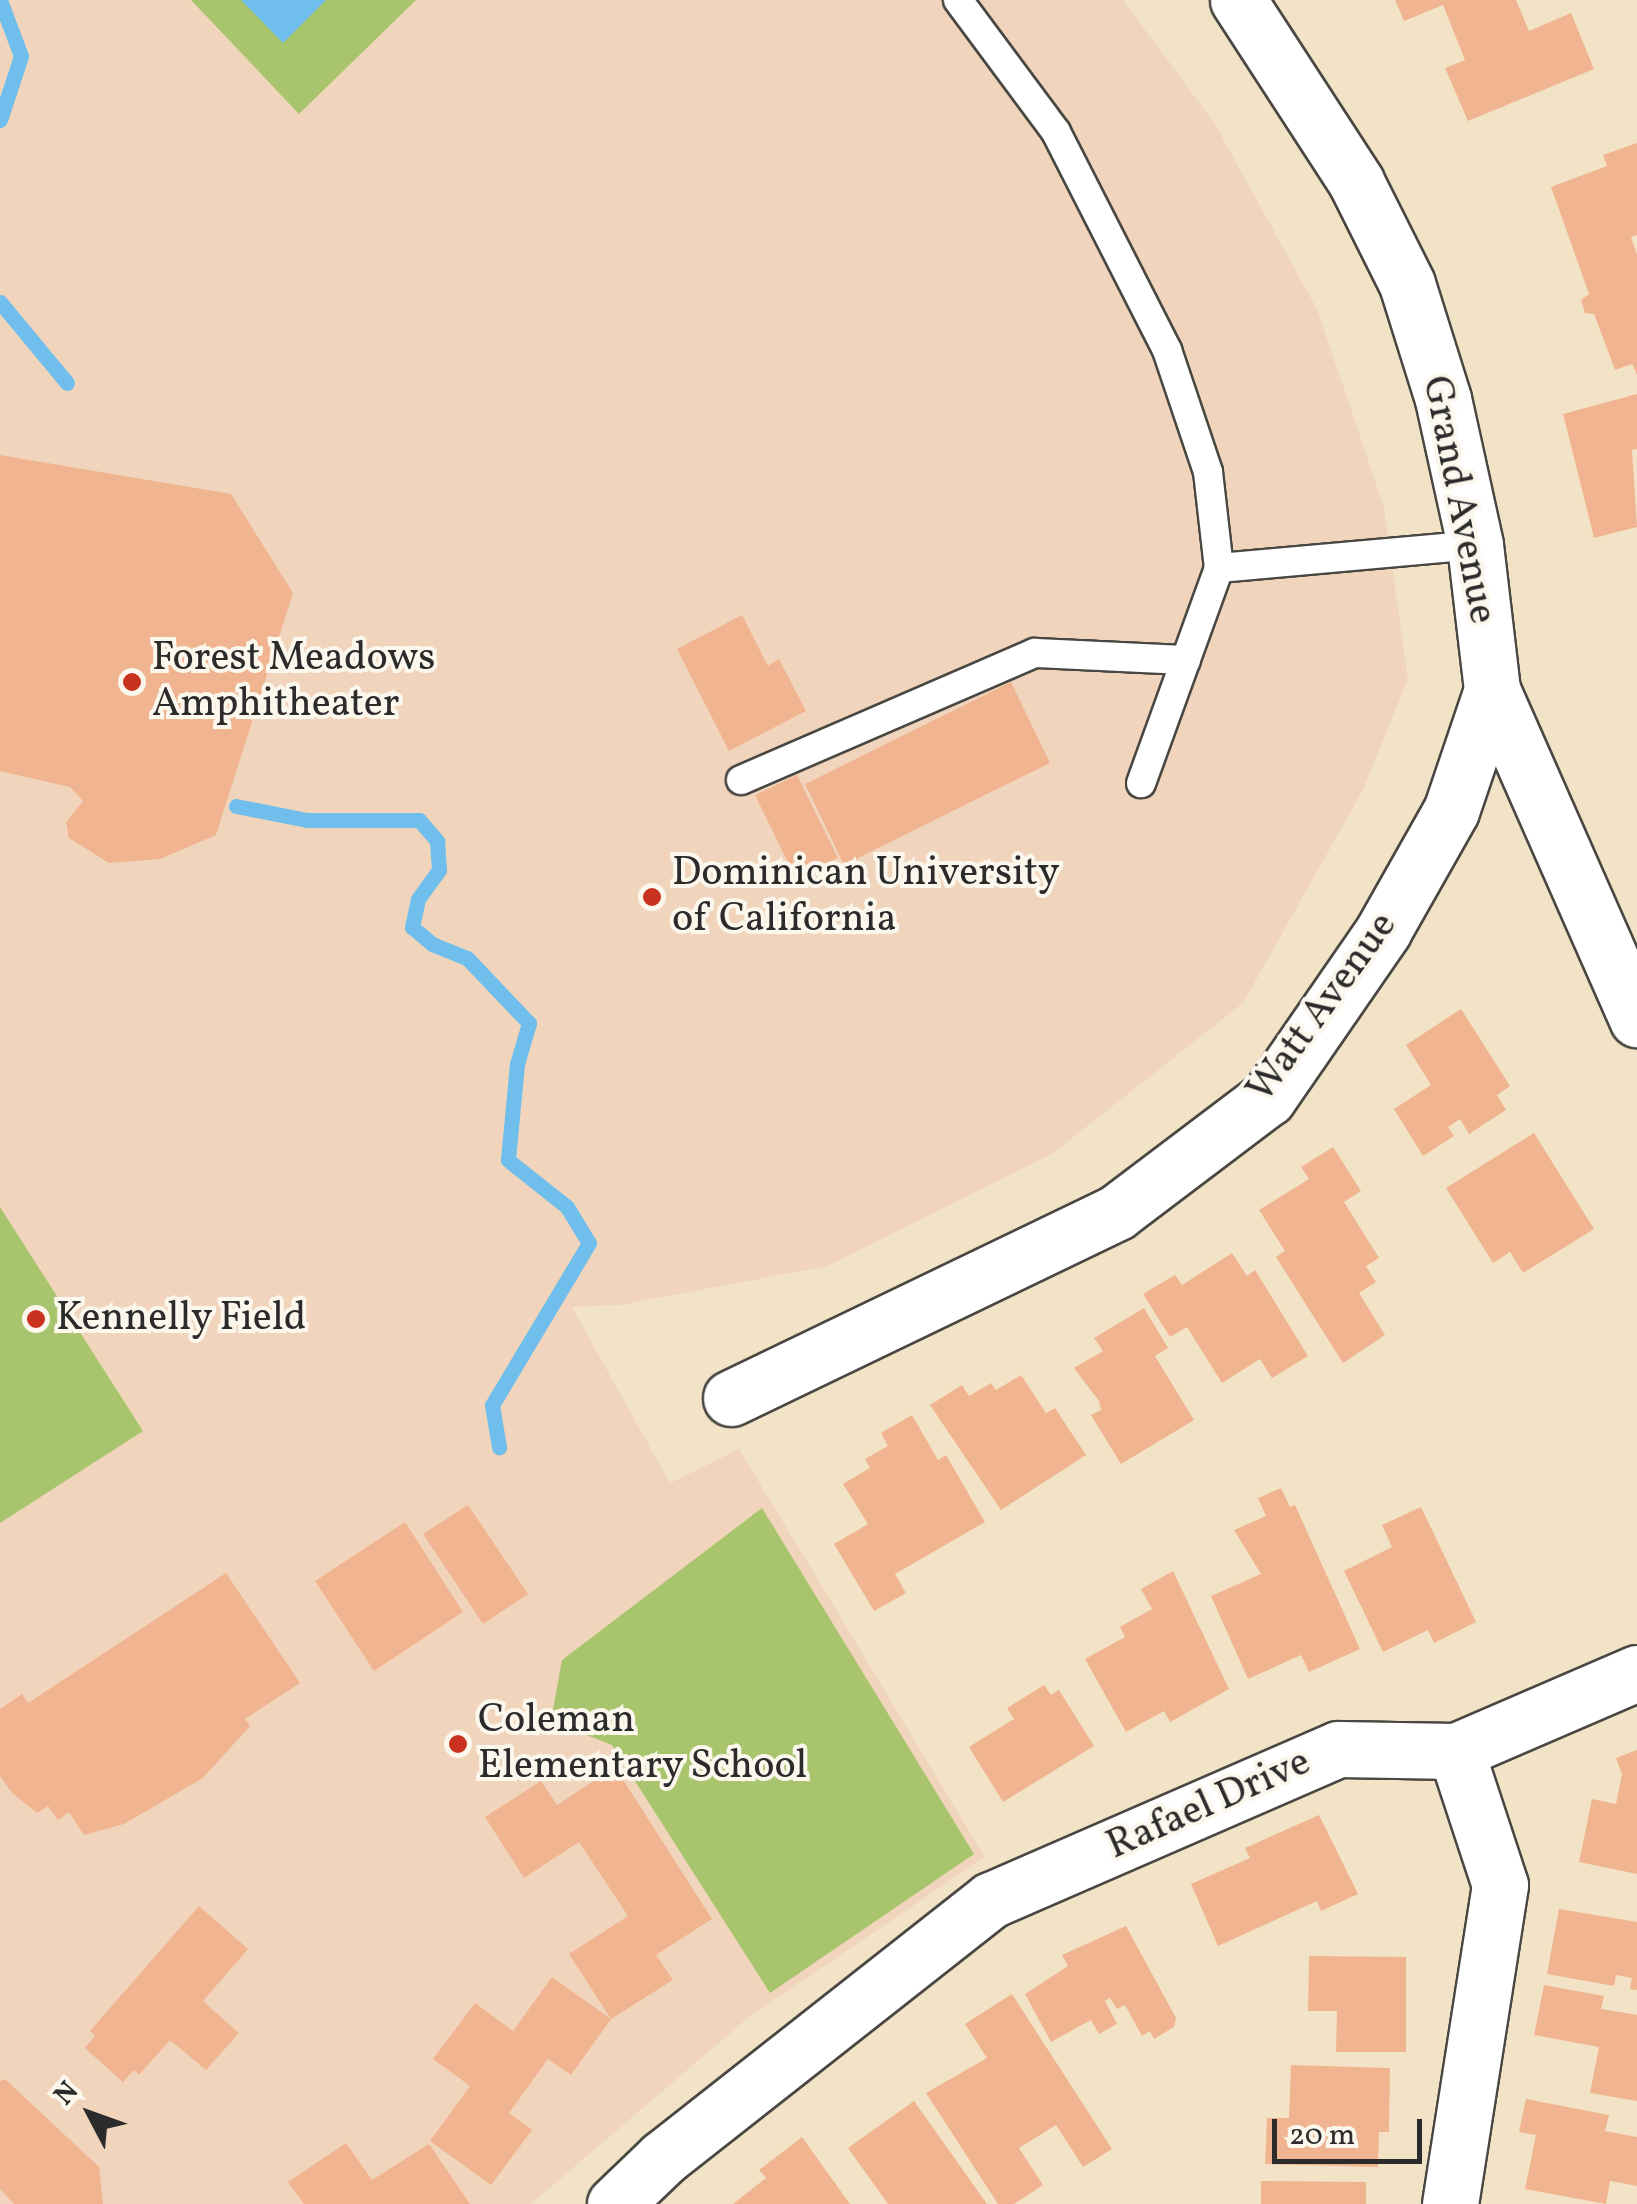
<!DOCTYPE html>
<style>
body{margin:0}
#map{position:relative;width:1637px;height:2204px;overflow:hidden;background:#f2e3c6;font-family:Vollkorn,serif}
div>[style]{position:absolute}
.built>*{inset:0;background:#f0d5bc}
.green>*{inset:0;background:#a8c56d}
.water>*{inset:0;background:#70beeb}
.stream>*{height:15px;margin:-7.5px;padding:0 7.5px;transform-origin:7.5px;border-radius:7.5px;background:#70beeb}
.building>*{inset:0;background:#f0b590}
.roads{filter:drop-shadow(2px 0 #494742) drop-shadow(-2px 0 #494742) drop-shadow(0 2px #494742) drop-shadow(0 -2px #494742)}
.service>*{height:28px;margin:-14px;padding:0 14px;transform-origin:14px;border-radius:14px;background:#fff}
.minor>*{height:55px;margin:-27.5px;padding:0 27.5px;transform-origin:27.5px;border-radius:27.5px;background:#fff}
.tertiary>*{height:55px;margin:-27.5px;padding:0 27.5px;transform-origin:27.5px;border-radius:27.5px;background:#fff}
.dots>*{width:28px;height:28px;translate:-50% -50%;box-sizing:border-box;border:5px solid #fbf7ec;border-radius:50%}
span{translate:-50% -50%;white-space:nowrap;text-align:center;line-height:1.15;-webkit-text-stroke:8px #fbf7ec;paint-order:stroke}
.street-label{font-size:40px;color:#2b2b2b}
.poi-label{font-size:40px;color:#2b2b2b}
.left{translate:0 -50%;text-align:left}
.north{position:absolute;left:40px;top:2064px;width:100px;height:100px;-webkit-text-stroke:8px #fbf7ec;paint-order:stroke;rotate:311deg;font-size:28px;font-weight:700;line-height:40px;text-align:center;color:#2b2b2b}
.north::after{content:'';display:block;margin:auto;width:35px;height:45px;background:#2b2b2b;clip-path:polygon(50% 0,100% 100%,50% 72%,0 100%)}
.scale{position:absolute;left:1272px;top:2119px;width:150px;height:45px;box-sizing:border-box;border:5px solid #2b2b2b;border-top:0;padding-left:12px;font-size:30px;line-height:35px;white-space:nowrap;color:#2b2b2b;-webkit-text-stroke:8px #fbf7ec;paint-order:stroke}
</style>
<div id="map">
<div class="built">
<i style="clip-path:polygon(0 0,1123px 0,1215px 124px,1317px 309px,1384px 507px,1408px 679px,1363px 790px,1243px 1003px,1052px 1154px,828px 1266px,620px 1305px,572px 1307px,670px 1483px,739px 1449px,985px 1857px,749px 2017px,531px 2204px,0 2204px)"></i>
</div>
<div class="green">
<i style="clip-path:polygon(191px 0,416px 0,299px 114px)"></i>
<i style="clip-path:polygon(0 1207px,143px 1431px,0 1523px)"></i>
<i style="clip-path:polygon(762px 1508px,974px 1854px,770px 1993px,612px 1745px,551px 1721px,562px 1660px)"></i>
</div>
<div class="water">
<i style="clip-path:polygon(241px 0,326px 0,283px 43px)"></i>
</div>
<div class="stream">
<i style="left:0;top:120px;width:67px;rotate:-71.8deg"></i>
<i style="left:21px;top:56px;width:60px;rotate:-110.6deg"></i>
<i style="left:0;top:302px;width:105px;rotate:50.4deg"></i>
<i style="left:236px;top:806px;width:72px;rotate:11.2deg"></i>
<i style="left:307px;top:820px;width:112px"></i>
<i style="left:419px;top:820px;width:28px;rotate:49deg"></i>
<i style="left:437px;top:841px;width:29px;rotate:86deg"></i>
<i style="left:439px;top:870px;width:36px;rotate:126deg"></i>
<i style="left:418px;top:899px;width:29px;rotate:102deg"></i>
<i style="left:412px;top:927px;width:26px;rotate:40deg"></i>
<i style="left:432px;top:944px;width:38px;rotate:22deg"></i>
<i style="left:467px;top:958px;width:90px;rotate:46.4deg"></i>
<i style="left:529px;top:1023px;width:43px;rotate:106.3deg"></i>
<i style="left:517px;top:1064px;width:96px;rotate:95.4deg"></i>
<i style="left:508px;top:1160px;width:75px;rotate:38.5deg"></i>
<i style="left:567px;top:1207px;width:42px;rotate:58.6deg"></i>
<i style="left:589px;top:1243px;width:189px;rotate:120.9deg"></i>
<i style="left:492px;top:1405px;width:43px;rotate:80.5deg"></i>
</div>
<div class="building">
<i style="clip-path:polygon(1395px 0,1516px 0,1529px 31px,1571px 13px,1594px 69px,1468px 121px,1445px 68px,1465px 60px,1443px 5px,1404px 21px)"></i>
<i style="clip-path:polygon(1637px 143px,1637px 235px,1631px 237px,1637px 255px,1637px 375px,1632px 364px,1615px 370px,1594px 314px,1585px 313px,1581px 300px,1589px 294px,1551px 187px,1607px 166px,1603px 155px)"></i>
<i style="clip-path:polygon(1637px 394px,1637px 449px,1632px 450px,1637px 527px,1594px 538px,1563px 414px)"></i>
<i style="clip-path:polygon(0 455px,231px 494px,293px 593px,216px 835px,160px 859px,109px 863px,69px 838px,66px 822px,83px 801px,70px 787px,0 771px)"></i>
<i style="clip-path:polygon(742px 615px,768px 666px,779px 659px,806px 711px,729px 751px,677px 649px)"></i>
<i style="clip-path:polygon(1011px 682px,1050px 763px,844px 865px,805px 784px)"></i>
<i style="clip-path:polygon(797px 775px,838px 858px,796px 879px,755px 795px)"></i>
<i style="clip-path:polygon(1461px 1009px,1510px 1086px,1497px 1095px,1506px 1110px,1469px 1134px,1460px 1119px,1448px 1127px,1454px 1136px,1423px 1156px,1394px 1109px,1431px 1085px,1406px 1045px)"></i>
<i style="clip-path:polygon(1534px 1133px,1594px 1229px,1523px 1273px,1510px 1252px,1493px 1263px,1446px 1188px)"></i>
<i style="clip-path:polygon(1333px 1147px,1361px 1191px,1344px 1202px,1379px 1258px,1366px 1266px,1376px 1282px,1359px 1293px,1385px 1335px,1343px 1363px,1276px 1257px,1285px 1251px,1259px 1210px,1309px 1179px,1301px 1167px)"></i>
<i style="clip-path:polygon(1232px 1253px,1247px 1276px,1255px 1270px,1308px 1356px,1272px 1378px,1260px 1359px,1222px 1383px,1187px 1327px,1170px 1337px,1143px 1294px,1175px 1275px,1182px 1285px)"></i>
<i style="clip-path:polygon(1144px 1308px,1168px 1348px,1155px 1356px,1194px 1420px,1121px 1464px,1091px 1415px,1101px 1410px,1099px 1401px,1074px 1368px,1103px 1351px,1094px 1338px)"></i>
<i style="clip-path:polygon(1021px 1375px,1046px 1413px,1055px 1408px,1086px 1455px,1001px 1510px,930px 1405px,962px 1385px,969px 1396px,991px 1383px,996px 1390px)"></i>
<i style="clip-path:polygon(912px 1415px,938px 1460px,946px 1455px,985px 1522px,895px 1574px,906px 1593px,874px 1611px,834px 1544px,868px 1524px,843px 1484px,870px 1468px,865px 1459px,888px 1446px,881px 1433px)"></i>
<i style="clip-path:polygon(1281px 1488px,1290px 1507px,1295px 1505px,1360px 1649px,1309px 1672px,1301px 1655px,1248px 1679px,1211px 1596px,1261px 1574px,1234px 1530px,1266px 1516px,1258px 1498px)"></i>
<i style="clip-path:polygon(468px 1505px,528px 1594px,483px 1624px,423px 1534px)"></i>
<i style="clip-path:polygon(1421px 1507px,1476px 1622px,1434px 1643px,1428px 1630px,1383px 1652px,1344px 1571px,1392px 1547px,1382px 1525px)"></i>
<i style="clip-path:polygon(405px 1522px,463px 1612px,374px 1671px,315px 1581px)"></i>
<i style="clip-path:polygon(1173px 1571px,1229px 1689px,1170px 1722px,1164px 1711px,1126px 1732px,1085px 1659px,1125px 1637px,1120px 1627px,1152px 1609px,1141px 1589px)"></i>
<i style="clip-path:polygon(226px 1573px,300px 1683px,245px 1719px,250px 1726px,203px 1778px,124px 1824px,84px 1835px,69px 1812px,58px 1820px,48px 1806px,37px 1813px,12px 1793px,0 1776px,0 1709px,22px 1694px,28px 1703px)"></i>
<i style="clip-path:polygon(1044px 1685px,1051px 1695px,1059px 1690px,1094px 1746px,1003px 1802px,969px 1747px,1014px 1719px,1007px 1708px)"></i>
<i style="clip-path:polygon(1637px 1750px,1637px 1874px,1579px 1862px,1592px 1799px,1616px 1804px,1622px 1774px,1616px 1758px)"></i>
<i style="clip-path:polygon(615px 1767px,712px 1919px,656px 1955px,673px 1980px,611px 2019px,569px 1954px,628px 1916px,579px 1842px,524px 1878px,485px 1817px,541px 1781px,557px 1805px)"></i>
<i style="clip-path:polygon(1319px 1815px,1358px 1894px,1321px 1911px,1317px 1901px,1218px 1946px,1191px 1884px,1250px 1858px,1245px 1848px)"></i>
<i style="clip-path:polygon(199px 1906px,248px 1949px,203px 2001px,239px 2033px,206px 2070px,170px 2040px,139px 2075px,134px 2070px,123px 2082px,85px 2048px,95px 2036px,90px 2031px)"></i>
<i style="clip-path:polygon(1559px 1909px,1637px 1922px,1637px 1990px,1630px 1989px,1632px 1978px,1616px 1975px,1614px 1986px,1547px 1974px)"></i>
<i style="clip-path:polygon(1126px 1926px,1176px 2018px,1174px 2027px,1154px 2039px,1150px 2031px,1142px 2036px,1125px 2005px,1117px 2009px,1110px 1998px,1105px 2001px,1117px 2024px,1099px 2034px,1091px 2020px,1051px 2042px,1025px 1994px,1068px 1966px,1062px 1955px)"></i>
<i style="clip-path:polygon(1309px 1956px,1406px 1957px,1406px 2052px,1336px 2052px,1337px 2011px,1308px 2011px)"></i>
<i style="clip-path:polygon(552px 1977px,611px 2019px,571px 2075px,548px 2059px,509px 2113px,532px 2130px,491px 2185px,430px 2141px,470px 2086px,433px 2059px,475px 2003px,513px 2031px)"></i>
<i style="clip-path:polygon(1544px 1985px,1604px 1996px,1601px 2009px,1637px 2015px,1637px 2101px,1590px 2093px,1599px 2047px,1534px 2035px)"></i>
<i style="clip-path:polygon(1012px 1994px,1112px 2149px,1083px 2167px,1056px 2125px,1019px 2148px,1043px 2185px,1014px 2204px,998px 2204px,926px 2093px,987px 2058px,965px 2024px)"></i>
<i style="clip-path:polygon(1291px 2065px,1390px 2068px,1389px 2132px,1379px 2132px,1378px 2167px,1265px 2164px,1267px 2118px,1289px 2118px)"></i>
<i style="clip-path:polygon(5px 2079px,99px 2167px,103px 2204px,14px 2204px,0 2189px,0 2081px)"></i>
<i style="clip-path:polygon(1526px 2099px,1609px 2115px,1605px 2131px,1637px 2137px,1637px 2186px,1610px 2181px,1606px 2204px,1525px 2189px,1536px 2135px,1519px 2132px)"></i>
<i style="clip-path:polygon(914px 2101px,987px 2204px,888px 2204px,848px 2148px)"></i>
<i style="clip-path:polygon(802px 2137px,850px 2204px,733px 2204px,766px 2178px,759px 2170px)"></i>
<i style="clip-path:polygon(346px 2143px,372px 2180px,429px 2144px,470px 2204px,304px 2204px,288px 2182px)"></i>
<i style="clip-path:polygon(1261px 2181px,1366px 2182px,1366px 2204px,1261px 2204px)"></i>
</div>
<div class="roads">
<div class="service">
<i style="left:958px;top:0;width:164px;rotate:53.4deg"></i>
<i style="left:1056px;top:132px;width:245px;rotate:63deg"></i>
<i style="left:1167px;top:350px;width:129px;rotate:71.4deg"></i>
<i style="left:1208px;top:472px;width:97px;rotate:83.5deg"></i>
<i style="left:1219px;top:568px;width:229px;rotate:109.9deg"></i>
<i style="left:1219px;top:568px;width:257px;rotate:-5.1deg"></i>
<i style="left:741px;top:780px;width:320px;rotate:-23.4deg"></i>
<i style="left:1035px;top:653px;width:151px;rotate:2.7deg"></i>
</div>
<div class="minor">
<i style="left:731px;top:1398px;width:428px;rotate:-25.7deg"></i>
<i style="left:1117px;top:1212px;width:189px;rotate:-37.1deg"></i>
<i style="left:1268px;top:1098px;width:203px;rotate:-55.4deg"></i>
<i style="left:1383px;top:931px;width:138px;rotate:-60.5deg"></i>
<i style="left:1451px;top:811px;width:128px;rotate:-71.3deg"></i>
<i style="left:615px;top:2204px;width:66px;rotate:-43.8deg"></i>
<i style="left:663px;top:2158px;width:417px;rotate:-38.2deg"></i>
<i style="left:991px;top:1900px;width:378px;rotate:-23.5deg"></i>
<i style="left:1338px;top:1749px;width:118px;rotate:1deg"></i>
<i style="left:1456px;top:1751px;width:197px;rotate:-23.3deg"></i>
<i style="left:1450px;top:2204px;width:323px;rotate:-81.1deg"></i>
<i style="left:1500px;top:1885px;width:141px;rotate:-108.2deg"></i>
</div>
<div class="tertiary">
<i style="left:1238px;top:0;width:217px;rotate:57deg"></i>
<i style="left:1356px;top:182px;width:114px;rotate:63.4deg"></i>
<i style="left:1407px;top:284px;width:121px;rotate:72.6deg"></i>
<i style="left:1443px;top:399px;width:149px;rotate:77.6deg"></i>
<i style="left:1475px;top:545px;width:146px;rotate:83.3deg"></i>
<i style="left:1492px;top:690px;width:360px;rotate:66.2deg"></i>
</div>
</div>
<div class="dots">
<i style="left:132px;top:682px;background:#c8321e"></i>
<i style="left:652px;top:897px;background:#c8321e"></i>
<i style="left:36px;top:1319px;background:#c8321e"></i>
<i style="left:458px;top:1744px;background:#c8321e"></i>
</div>
<div class="street-label">
<span style="left:1458px;top:500px;rotate:79deg">Grand Avenue</span>
<span style="left:1323px;top:1008px;rotate:-54deg">Watt Avenue</span>
<span style="left:1209px;top:1805px;rotate:-24deg">Rafael Drive</span>
</div>
<div class="poi-label">
<span class="left" style="left:152px;top:682px">Forest Meadows<br>Amphitheater</span>
<span class="left" style="left:672px;top:897px">Dominican University<br>of California</span>
<span class="left" style="left:56px;top:1319px">Kennelly Field</span>
<span class="left" style="left:478px;top:1744px">Coleman<br>Elementary School</span>
</div>
<div class="north">N</div>
<div class="scale">20 m</div>
</div>
